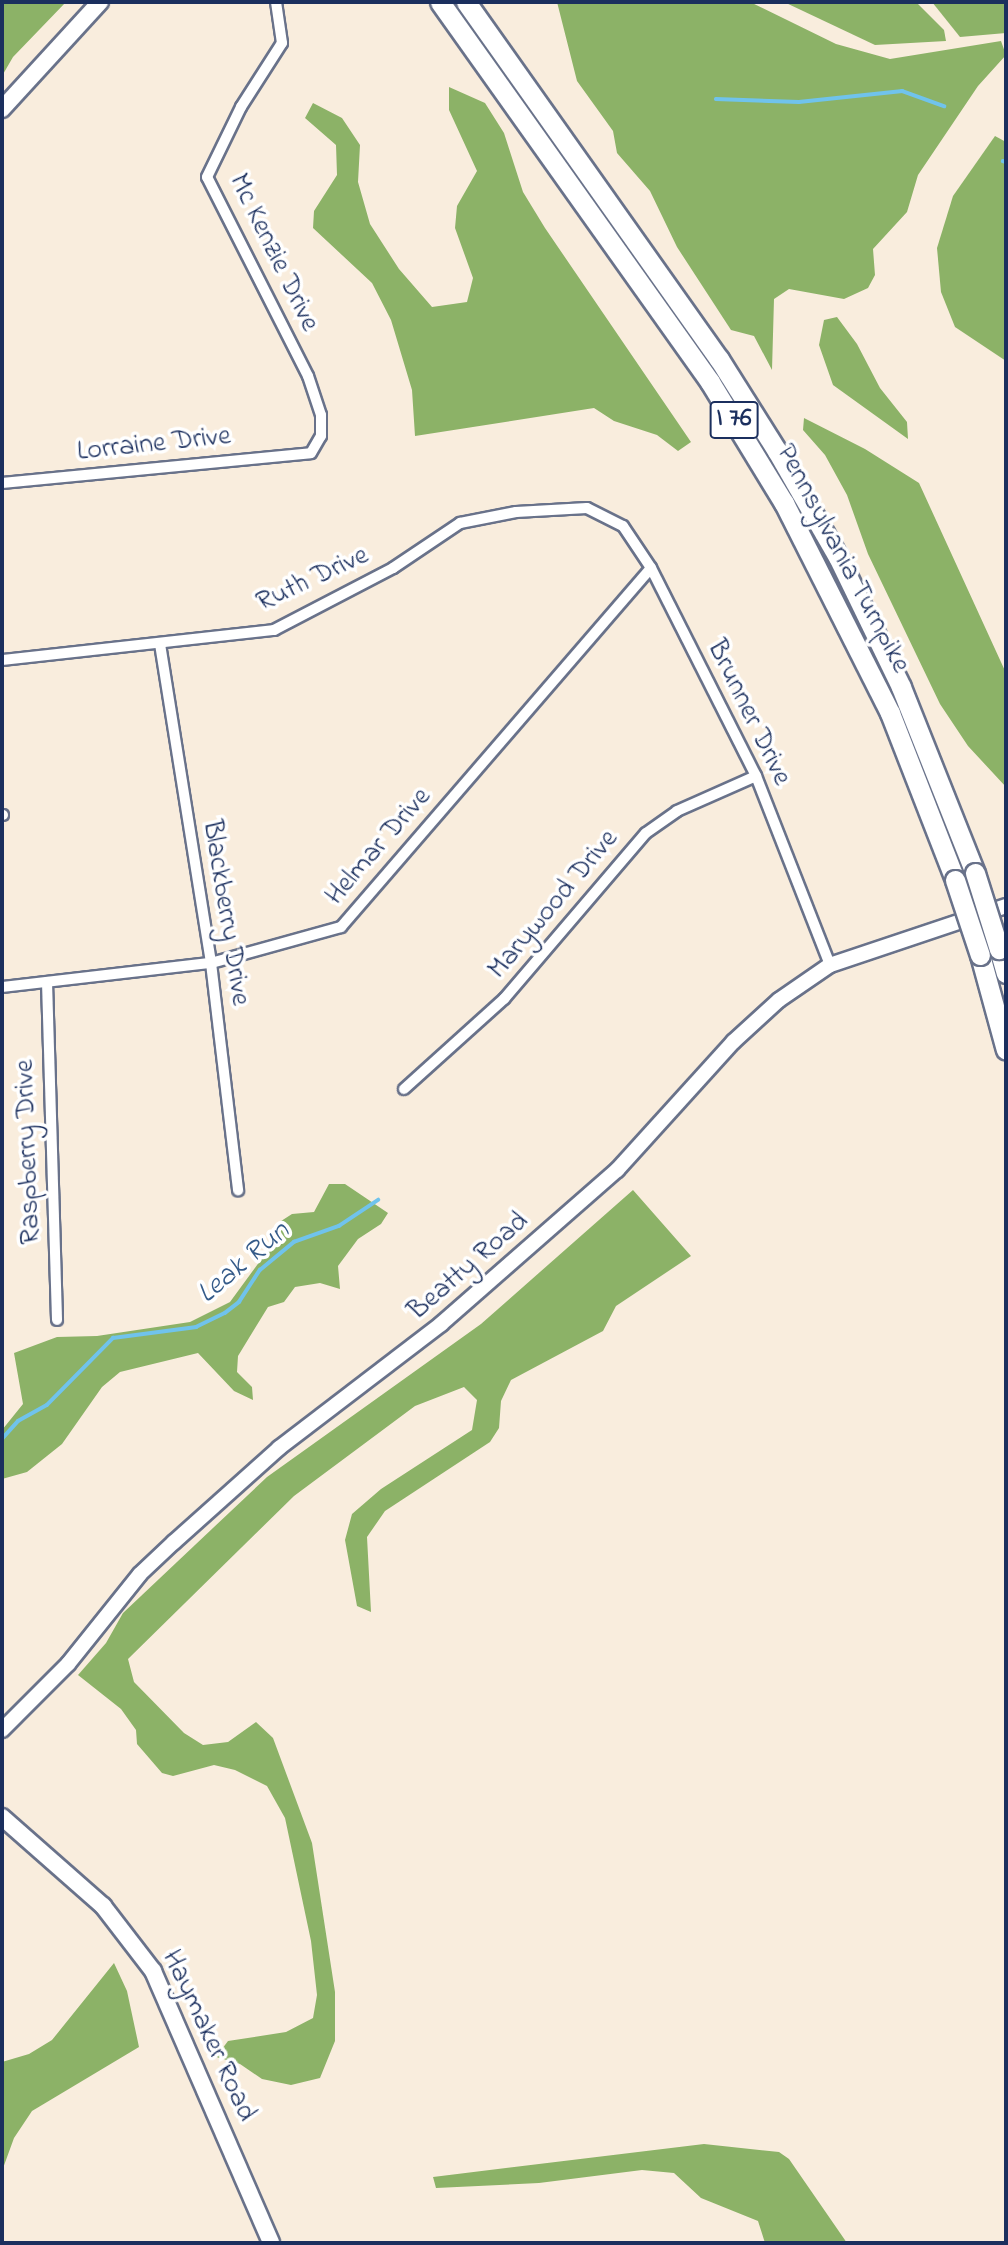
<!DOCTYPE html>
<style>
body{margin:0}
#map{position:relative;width:1008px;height:2245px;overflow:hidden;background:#f9eddd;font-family:"Indie Flower",sans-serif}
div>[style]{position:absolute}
.forest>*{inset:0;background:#8cb267}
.stream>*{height:3.5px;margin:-1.75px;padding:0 1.75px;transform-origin:1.75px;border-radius:1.75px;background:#70c3ec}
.roads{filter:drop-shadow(2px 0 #69728a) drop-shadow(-2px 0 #69728a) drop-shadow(0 2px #69728a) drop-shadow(0 -2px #69728a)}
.street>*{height:10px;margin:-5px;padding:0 5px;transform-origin:5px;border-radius:5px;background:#fff}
.secondary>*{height:14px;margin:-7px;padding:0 7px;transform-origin:7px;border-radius:7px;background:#fff}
.primary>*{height:16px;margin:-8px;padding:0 8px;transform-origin:8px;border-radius:8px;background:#fff}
.highway>*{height:19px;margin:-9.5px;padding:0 9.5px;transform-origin:9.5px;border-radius:9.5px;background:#fff}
.bridges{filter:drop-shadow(2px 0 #69728a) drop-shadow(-2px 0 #69728a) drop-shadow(0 2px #69728a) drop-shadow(0 -2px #69728a)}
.highway-bridge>*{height:19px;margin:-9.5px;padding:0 9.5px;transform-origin:9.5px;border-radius:9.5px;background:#fff}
span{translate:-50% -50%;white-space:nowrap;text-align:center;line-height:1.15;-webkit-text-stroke:7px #fff;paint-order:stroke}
.shield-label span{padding:2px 5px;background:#fff;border:2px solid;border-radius:5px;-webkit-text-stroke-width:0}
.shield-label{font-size:26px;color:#1b2f5e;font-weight:700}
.street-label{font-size:28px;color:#1b2f5e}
.water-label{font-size:30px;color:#355b89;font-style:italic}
.frame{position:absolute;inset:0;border:4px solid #1b2f5e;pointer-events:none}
</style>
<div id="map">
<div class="forest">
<i style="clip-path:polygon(2px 2px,66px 2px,13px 57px,2px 76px)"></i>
<i style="clip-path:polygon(557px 2px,750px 2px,836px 44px,890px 59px,1001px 41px,1006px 55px,978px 86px,918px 175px,907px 212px,873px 249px,875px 275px,868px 288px,844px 299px,789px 289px,774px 299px,772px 370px,754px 336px,731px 330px,677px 247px,650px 191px,617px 153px,613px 131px,577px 81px)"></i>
<i style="clip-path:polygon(784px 2px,916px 2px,944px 30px,946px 41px,875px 45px)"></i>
<i style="clip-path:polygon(932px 2px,1006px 2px,1006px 33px,960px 37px)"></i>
<i style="clip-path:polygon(449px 87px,485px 103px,504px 133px,523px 192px,545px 228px,691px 442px,678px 451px,657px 435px,614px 421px,594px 408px,415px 436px,412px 390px,391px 320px,372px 283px,313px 228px,314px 211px,337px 175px,336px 145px,305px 118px,313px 103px,342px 118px,360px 145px,358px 182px,370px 224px,399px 269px,432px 307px,467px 302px,473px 278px,455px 228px,457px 206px,477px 171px,449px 110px)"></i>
<i style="clip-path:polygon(995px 136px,1006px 142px,1006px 361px,955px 327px,941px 292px,937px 248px,953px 196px)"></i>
<i style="clip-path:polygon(837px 317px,857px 344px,880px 388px,907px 422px,908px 439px,833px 385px,819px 345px,824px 320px)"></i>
<i style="clip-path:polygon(804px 418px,865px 449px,919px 483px,1006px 673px,1006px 787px,968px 746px,940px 704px,868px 554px,847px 495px,825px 455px,803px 430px)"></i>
<i style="clip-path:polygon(329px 1184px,345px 1184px,388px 1213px,381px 1224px,358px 1239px,338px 1266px,340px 1289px,320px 1283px,295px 1287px,284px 1302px,268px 1307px,238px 1356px,237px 1372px,252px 1387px,253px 1400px,234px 1391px,198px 1353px,120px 1372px,102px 1387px,62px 1444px,27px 1472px,2px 1479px,2px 1430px,23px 1404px,14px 1353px,57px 1337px,97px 1336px,190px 1322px,230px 1302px,260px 1261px,278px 1223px,292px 1214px,314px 1212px)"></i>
<i style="clip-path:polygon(633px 1190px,691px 1256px,616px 1306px,603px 1331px,511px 1380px,501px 1401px,499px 1428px,490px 1442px,385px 1511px,367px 1537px,371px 1612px,357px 1606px,345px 1540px,352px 1514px,381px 1489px,472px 1430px,477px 1400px,464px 1387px,415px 1406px,294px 1496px,128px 1659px,134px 1682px,184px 1733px,203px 1745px,228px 1742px,256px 1722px,273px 1738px,312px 1843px,335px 1992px,335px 2041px,320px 2078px,291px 2085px,262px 2079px,240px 2064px,216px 2057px,228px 2041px,286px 2032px,313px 2018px,317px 1995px,311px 1941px,285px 1818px,267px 1786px,235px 1770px,214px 1765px,173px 1776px,162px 1773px,137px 1744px,136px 1730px,121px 1709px,78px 1675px,106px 1643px,123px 1613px,267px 1477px,481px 1324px)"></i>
<i style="clip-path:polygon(114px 1963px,127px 1991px,139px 2047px,32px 2111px,14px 2138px,2px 2171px,2px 2062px,29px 2054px,52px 2040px)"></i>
<i style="clip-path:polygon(704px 2144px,779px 2152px,789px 2159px,847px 2243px,765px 2243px,758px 2221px,701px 2198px,674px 2173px,642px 2170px,539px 2183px,436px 2188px,433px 2177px)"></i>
</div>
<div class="stream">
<i style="left:716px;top:99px;width:83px;rotate:2.1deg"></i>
<i style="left:799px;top:102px;width:104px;rotate:-6.1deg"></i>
<i style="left:902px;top:91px;width:45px;rotate:19.7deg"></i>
<i style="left:1003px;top:161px;width:3px;rotate:18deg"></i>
<i style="left:2px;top:1439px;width:24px;rotate:-48deg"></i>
<i style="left:18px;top:1421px;width:33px;rotate:-29deg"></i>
<i style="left:47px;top:1405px;width:94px;rotate:-45.4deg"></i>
<i style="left:113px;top:1338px;width:84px;rotate:-7.5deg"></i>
<i style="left:196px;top:1327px;width:32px;rotate:-26deg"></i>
<i style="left:225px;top:1313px;width:18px;rotate:-38deg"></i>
<i style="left:239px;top:1302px;width:38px;rotate:-57deg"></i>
<i style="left:260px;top:1270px;width:44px;rotate:-39.5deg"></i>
<i style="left:294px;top:1242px;width:48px;rotate:-19.6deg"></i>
<i style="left:339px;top:1226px;width:47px;rotate:-33.7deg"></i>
</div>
<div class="roads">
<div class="street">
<i style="left:2px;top:483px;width:310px;rotate:-5.5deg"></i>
<i style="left:311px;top:453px;width:20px;rotate:-60deg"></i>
<i style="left:321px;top:436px;width:21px;rotate:-90deg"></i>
<i style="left:321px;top:415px;width:41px;rotate:-108.4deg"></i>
<i style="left:308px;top:376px;width:223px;rotate:-116.9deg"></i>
<i style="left:207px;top:177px;width:78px;rotate:-64.1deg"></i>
<i style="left:241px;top:107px;width:76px;rotate:-57.4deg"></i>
<i style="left:282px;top:43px;width:41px;rotate:-98.3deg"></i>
<i style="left:160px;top:644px;width:323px;rotate:80.9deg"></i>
<i style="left:211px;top:963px;width:229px;rotate:83.2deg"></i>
<i style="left:2px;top:660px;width:274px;rotate:-6.3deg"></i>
<i style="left:274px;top:630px;width:134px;rotate:-27.5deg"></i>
<i style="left:393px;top:568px;width:81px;rotate:-33.9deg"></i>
<i style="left:460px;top:523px;width:57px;rotate:-11.1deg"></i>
<i style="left:516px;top:512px;width:71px;rotate:-3.2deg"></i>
<i style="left:587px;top:508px;width:40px;rotate:26.6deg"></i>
<i style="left:623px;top:526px;width:50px;rotate:56.3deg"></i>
<i style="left:651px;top:568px;width:233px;rotate:63.2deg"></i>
<i style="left:756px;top:776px;width:203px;rotate:68.6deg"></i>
<i style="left:2px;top:815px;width:1px"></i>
<i style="left:47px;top:982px;width:338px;rotate:88.3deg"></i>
<i style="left:2px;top:987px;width:210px;rotate:-6.6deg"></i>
<i style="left:211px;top:963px;width:135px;rotate:-15.5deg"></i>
<i style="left:341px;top:927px;width:474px;rotate:-49.2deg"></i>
<i style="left:404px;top:1089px;width:135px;rotate:-42deg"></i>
<i style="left:504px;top:999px;width:218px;rotate:-49.5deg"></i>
<i style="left:646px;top:833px;width:38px;rotate:-35deg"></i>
<i style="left:677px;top:811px;width:86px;rotate:-23.9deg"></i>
</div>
<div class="secondary">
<i style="left:2px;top:1730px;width:93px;rotate:-45deg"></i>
<i style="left:68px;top:1664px;width:115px;rotate:-51.3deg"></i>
<i style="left:140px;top:1574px;width:47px;rotate:-43.3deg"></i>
<i style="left:174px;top:1542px;width:141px;rotate:-41.8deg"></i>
<i style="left:279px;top:1448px;width:204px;rotate:-37.4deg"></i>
<i style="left:441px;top:1324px;width:234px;rotate:-41.2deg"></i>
<i style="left:617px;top:1170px;width:173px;rotate:-47.8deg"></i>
<i style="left:733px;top:1042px;width:62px;rotate:-42.4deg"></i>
<i style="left:779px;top:1000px;width:62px;rotate:-34.5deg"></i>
<i style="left:830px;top:965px;width:186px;rotate:-18.5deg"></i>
</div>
<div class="primary">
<i style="left:2px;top:109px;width:145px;rotate:-47.5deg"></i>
<i style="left:2px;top:1817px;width:135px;rotate:41.4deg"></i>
<i style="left:103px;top:1906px;width:82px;rotate:52.4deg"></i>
<i style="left:153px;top:1971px;width:296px;rotate:66.5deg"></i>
</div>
<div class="highway">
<i style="left:440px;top:2px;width:466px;rotate:54.6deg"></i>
<i style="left:710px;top:382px;width:142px;rotate:58.6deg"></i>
<i style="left:784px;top:503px;width:235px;rotate:63.2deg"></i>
<i style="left:890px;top:713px;width:179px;rotate:68.7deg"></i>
<i style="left:466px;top:2px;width:438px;rotate:54.7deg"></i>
<i style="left:719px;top:359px;width:109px;rotate:57.8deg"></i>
<i style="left:777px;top:451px;width:122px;rotate:60.1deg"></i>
<i style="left:838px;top:557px;width:144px;rotate:64.1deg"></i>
<i style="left:901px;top:687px;width:200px;rotate:68.3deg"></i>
<i style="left:999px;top:949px;width:25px;rotate:74deg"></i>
<i style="left:980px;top:955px;width:98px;rotate:74.7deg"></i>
</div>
</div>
<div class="bridges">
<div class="highway-bridge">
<i style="left:975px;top:873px;width:80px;rotate:72.5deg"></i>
<i style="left:955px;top:880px;width:79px;rotate:71.6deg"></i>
</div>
</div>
<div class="shield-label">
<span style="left:734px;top:420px">I 76</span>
</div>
<div class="street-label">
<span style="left:273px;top:253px;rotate:64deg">Mc Kenzie Drive</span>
<span style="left:154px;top:445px;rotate:-6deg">Lorraine Drive</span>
<span style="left:842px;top:559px;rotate:62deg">Pennsylvania Turnpike</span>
<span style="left:313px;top:580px;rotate:-25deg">Ruth Drive</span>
<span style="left:748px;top:713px;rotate:64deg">Brunner Drive</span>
<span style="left:379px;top:847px;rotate:-49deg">Helmar Drive</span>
<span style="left:554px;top:905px;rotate:-50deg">Marywood Drive</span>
<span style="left:225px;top:913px;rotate:81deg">Blackberry Drive</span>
<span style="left:29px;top:1152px;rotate:-92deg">Raspberry Drive</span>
<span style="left:469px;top:1267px;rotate:-41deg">Beatty Road</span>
<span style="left:208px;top:2036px;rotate:65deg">Haymaker Road</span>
</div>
<div class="water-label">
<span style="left:244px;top:1263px;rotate:-40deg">Leak Run</span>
</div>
<div class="frame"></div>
</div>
